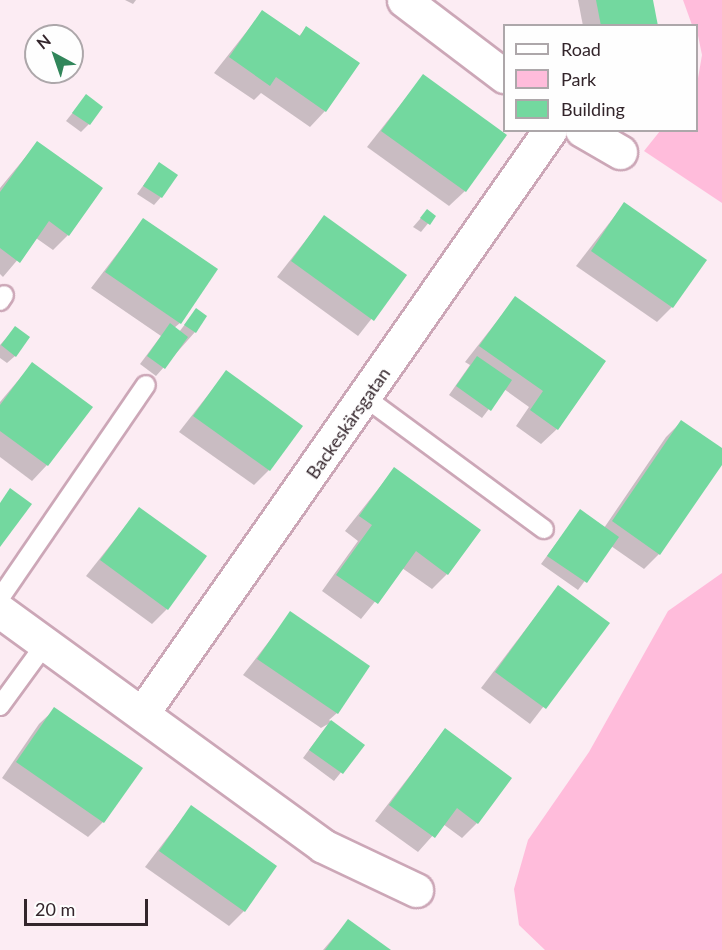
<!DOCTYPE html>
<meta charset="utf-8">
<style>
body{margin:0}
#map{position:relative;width:722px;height:950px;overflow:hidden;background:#fcecf3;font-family:Lato,sans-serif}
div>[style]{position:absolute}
.green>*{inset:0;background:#ffbcdb}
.shadow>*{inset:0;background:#0003}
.building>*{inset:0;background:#73d89f}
.roads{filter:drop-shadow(2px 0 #cca7b7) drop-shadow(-2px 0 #cca7b7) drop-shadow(0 2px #cca7b7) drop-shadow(0 -2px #cca7b7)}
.service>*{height:18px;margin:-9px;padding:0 9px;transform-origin:9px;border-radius:9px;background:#fff}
.minor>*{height:33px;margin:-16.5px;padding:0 16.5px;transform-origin:16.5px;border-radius:16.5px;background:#fff}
span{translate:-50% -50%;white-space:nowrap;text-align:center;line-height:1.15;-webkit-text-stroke:4.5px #fefefe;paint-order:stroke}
.street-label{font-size:18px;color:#33252b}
.legend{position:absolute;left:503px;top:24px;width:195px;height:108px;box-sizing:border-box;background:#fefefe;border:2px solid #ada7aa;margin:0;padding:8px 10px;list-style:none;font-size:18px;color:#33252b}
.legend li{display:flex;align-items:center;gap:12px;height:30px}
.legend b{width:30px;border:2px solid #ada7aa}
.north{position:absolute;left:24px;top:24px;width:60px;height:60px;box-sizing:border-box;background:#fefefe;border:2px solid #ada7aa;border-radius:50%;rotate:320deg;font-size:16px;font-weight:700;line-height:24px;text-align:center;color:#33252b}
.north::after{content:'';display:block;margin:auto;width:21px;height:27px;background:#31865a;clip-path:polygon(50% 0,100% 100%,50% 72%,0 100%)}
.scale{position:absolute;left:24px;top:899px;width:124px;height:27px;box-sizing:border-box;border:3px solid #33252b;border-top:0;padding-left:8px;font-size:18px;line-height:21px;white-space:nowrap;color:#33252b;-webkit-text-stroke:4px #fefefe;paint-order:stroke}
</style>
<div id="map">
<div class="green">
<i style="clip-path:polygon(683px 0,722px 0,722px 203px,644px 151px,660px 131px,696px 130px,697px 84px,702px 55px,696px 26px,692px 25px)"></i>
<i style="clip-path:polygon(722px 573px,722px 950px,545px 950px,519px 925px,514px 889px,528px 840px,589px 752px,668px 611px)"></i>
</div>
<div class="shadow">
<i style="clip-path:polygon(125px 0,136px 0,133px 4px)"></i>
<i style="clip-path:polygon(578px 0,651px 0,656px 26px,583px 26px)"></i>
<i style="clip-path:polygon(262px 12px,298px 37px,307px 28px,325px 111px,310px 127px,261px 93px,254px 100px,214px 73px)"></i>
<i style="clip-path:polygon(423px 76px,465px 191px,449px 206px,367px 147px)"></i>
<i style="clip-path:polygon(86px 96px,89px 124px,81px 132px,66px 121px)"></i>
<i style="clip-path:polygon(37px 143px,68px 235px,53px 250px,36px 238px,3px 277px,0 274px,0 188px)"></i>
<i style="clip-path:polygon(159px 164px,161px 197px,154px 205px,137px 194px)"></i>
<i style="clip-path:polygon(624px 204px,672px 307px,657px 322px,576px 266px)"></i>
<i style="clip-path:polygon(427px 211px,434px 216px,421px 232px,413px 227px)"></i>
<i style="clip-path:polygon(324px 217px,405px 276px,358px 336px,277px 277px)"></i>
<i style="clip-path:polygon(143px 220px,180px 323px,174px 328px,179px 332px,196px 310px,195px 332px,156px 376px,140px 364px,161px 336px,91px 288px)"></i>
<i style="clip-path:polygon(515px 298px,557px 429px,541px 444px,516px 426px,529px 407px,504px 389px,482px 418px,449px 395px,470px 365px,465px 362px)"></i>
<i style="clip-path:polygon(15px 328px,15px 356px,7px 363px,0 358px,0 345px)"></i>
<i style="clip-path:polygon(32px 364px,47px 465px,32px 481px,0 457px,0 402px)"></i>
<i style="clip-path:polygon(226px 372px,269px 470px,254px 485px,179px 432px)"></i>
<i style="clip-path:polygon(681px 422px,722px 450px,722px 462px,659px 554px,644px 569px,611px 546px,578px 590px,541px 564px,580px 511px,604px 528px,666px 437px)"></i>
<i style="clip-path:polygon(394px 469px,447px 574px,432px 589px,402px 568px,361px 619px,322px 591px,358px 541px,345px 531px)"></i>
<i style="clip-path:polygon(139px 509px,167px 609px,152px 624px,86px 576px)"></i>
<i style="clip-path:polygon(558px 587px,608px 623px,530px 724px,481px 688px)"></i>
<i style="clip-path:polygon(291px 613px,337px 713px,329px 720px,363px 745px,334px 781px,303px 758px,328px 724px,321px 728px,243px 675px)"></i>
<i style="clip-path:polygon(55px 709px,103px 822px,88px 837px,2px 778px,39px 724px)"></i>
<i style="clip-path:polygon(445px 730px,477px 823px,462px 838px,443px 824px,418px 852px,375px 821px)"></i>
<i style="clip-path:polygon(191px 807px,244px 911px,229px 926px,145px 867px)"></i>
<i style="clip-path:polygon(348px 921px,389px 950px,323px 950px)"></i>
</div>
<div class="building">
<i style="clip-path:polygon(596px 0,653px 0,658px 26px,601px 26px)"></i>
<i style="clip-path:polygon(262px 10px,300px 36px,306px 26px,360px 63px,326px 112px,276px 77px,270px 86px,229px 57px)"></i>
<i style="clip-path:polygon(423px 74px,507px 135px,466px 192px,381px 131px)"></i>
<i style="clip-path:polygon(86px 94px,103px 107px,90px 125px,72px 113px)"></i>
<i style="clip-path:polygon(37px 141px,103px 188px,69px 236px,49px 221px,20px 263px,0 248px,0 192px)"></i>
<i style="clip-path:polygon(159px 162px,178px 175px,162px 198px,143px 186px)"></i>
<i style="clip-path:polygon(624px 202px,707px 260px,673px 308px,591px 251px)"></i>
<i style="clip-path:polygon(427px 209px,436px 216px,430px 225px,420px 218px)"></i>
<i style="clip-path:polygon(324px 215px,407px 275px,374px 321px,291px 261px)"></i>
<i style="clip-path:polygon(143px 218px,218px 269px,181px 324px,105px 272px)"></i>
<i style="clip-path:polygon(515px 296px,606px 361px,558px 430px,530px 410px,543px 391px,479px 346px)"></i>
<i style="clip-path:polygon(196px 308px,207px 316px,196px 333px,184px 325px)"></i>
<i style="clip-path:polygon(170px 323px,188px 337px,165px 369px,147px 356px)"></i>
<i style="clip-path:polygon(15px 326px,30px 337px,16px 357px,1px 345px)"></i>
<i style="clip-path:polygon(477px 356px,512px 380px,491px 411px,456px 386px)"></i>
<i style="clip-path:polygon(32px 362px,93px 407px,48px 466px,0 431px,0 405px)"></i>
<i style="clip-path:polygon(226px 370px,303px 426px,270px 471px,193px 416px)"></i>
<i style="clip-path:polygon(681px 420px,722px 448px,722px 465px,660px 555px,612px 521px)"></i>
<i style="clip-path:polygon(394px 467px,481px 530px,448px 575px,416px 551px,378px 604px,336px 575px,372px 525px,359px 516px)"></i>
<i style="clip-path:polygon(10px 488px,32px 504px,0 547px,0 503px)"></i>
<i style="clip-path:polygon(139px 507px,207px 556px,168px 610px,100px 560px)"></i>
<i style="clip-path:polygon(580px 509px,619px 537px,587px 583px,547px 556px)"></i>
<i style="clip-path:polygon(558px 585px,610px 623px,546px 709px,495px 672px)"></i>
<i style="clip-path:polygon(290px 611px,370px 666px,338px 714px,257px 659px)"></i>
<i style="clip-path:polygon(54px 707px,143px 768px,104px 823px,16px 762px)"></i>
<i style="clip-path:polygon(331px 720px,365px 745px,343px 774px,309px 750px)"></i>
<i style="clip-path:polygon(445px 728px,512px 778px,478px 824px,457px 808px,435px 838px,389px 805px)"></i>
<i style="clip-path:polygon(191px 805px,277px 866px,245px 912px,159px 851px)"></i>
<i style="clip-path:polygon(348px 919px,391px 950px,325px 950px)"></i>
</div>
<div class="roads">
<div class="service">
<i style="left:0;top:301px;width:7px;rotate:-56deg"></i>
<i style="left:366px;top:398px;width:221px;rotate:36.4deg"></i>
<i style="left:0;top:598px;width:258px;rotate:-55.6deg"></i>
<i style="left:0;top:706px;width:78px;rotate:-53.9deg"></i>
</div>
<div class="minor">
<i style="left:404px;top:0;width:126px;rotate:37.2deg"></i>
<i style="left:582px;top:130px;width:44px;rotate:30.1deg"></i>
<i style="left:0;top:611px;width:399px;rotate:36deg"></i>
<i style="left:323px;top:846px;width:103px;rotate:25.3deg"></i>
<i style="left:143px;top:712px;width:710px;rotate:-55.03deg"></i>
</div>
</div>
<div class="street-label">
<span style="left:348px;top:423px;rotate:-55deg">Backeskärsgatan</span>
</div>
<ul class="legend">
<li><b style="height:8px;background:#fff"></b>Road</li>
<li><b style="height:16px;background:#ffbcdb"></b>Park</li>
<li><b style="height:16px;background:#73d89f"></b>Building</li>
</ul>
<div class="north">N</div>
<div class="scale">20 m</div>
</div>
